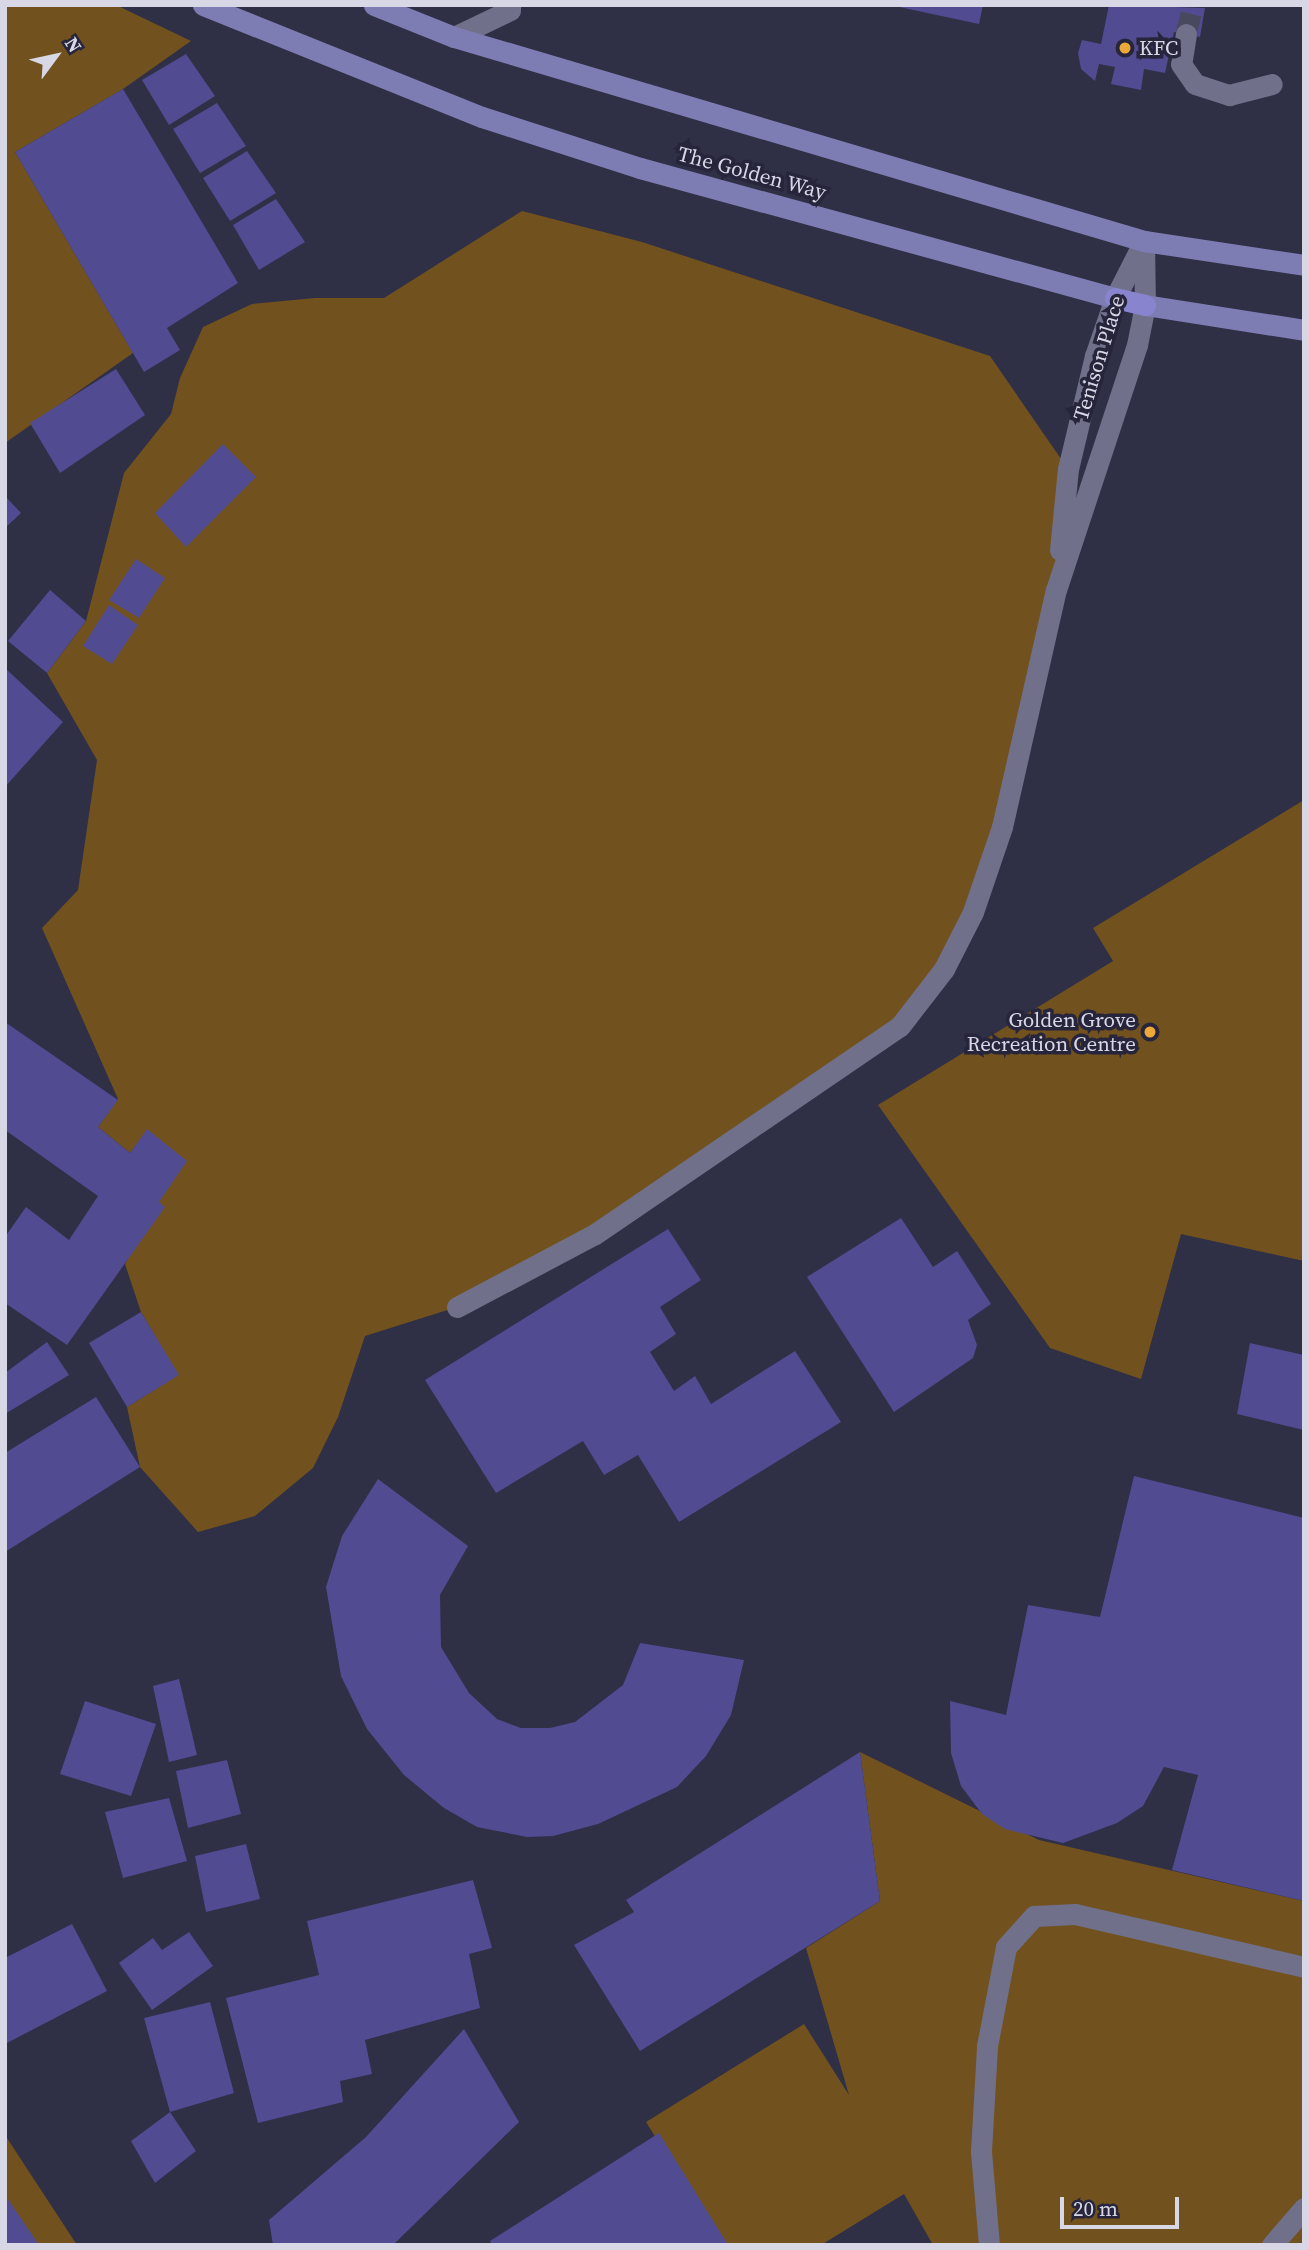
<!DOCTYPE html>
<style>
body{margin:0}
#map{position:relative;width:1309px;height:2250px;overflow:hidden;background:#2f2f46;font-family:"Source Serif 4",serif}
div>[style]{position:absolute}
.green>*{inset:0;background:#71521f}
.building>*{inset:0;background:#514b91}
.minor-tunnel>*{height:21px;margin-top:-10.5px;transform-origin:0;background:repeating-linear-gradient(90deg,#48485e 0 21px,transparent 0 31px)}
.minor>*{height:21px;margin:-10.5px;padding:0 10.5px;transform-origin:10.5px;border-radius:10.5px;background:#70708a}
.major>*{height:21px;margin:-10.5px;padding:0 10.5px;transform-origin:10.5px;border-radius:10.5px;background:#7e7db3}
.highway>*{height:21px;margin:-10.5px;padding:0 10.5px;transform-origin:10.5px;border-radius:10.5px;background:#8885ce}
.dots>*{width:19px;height:19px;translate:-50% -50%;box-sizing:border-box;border:4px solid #26253b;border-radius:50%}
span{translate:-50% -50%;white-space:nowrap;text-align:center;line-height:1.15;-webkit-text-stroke:7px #26253b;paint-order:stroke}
.poi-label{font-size:21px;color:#d7d7e6}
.left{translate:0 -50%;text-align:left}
.right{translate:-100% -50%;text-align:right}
.street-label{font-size:21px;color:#d7d7e6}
.frame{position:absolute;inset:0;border:7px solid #d7d7e6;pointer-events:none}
.north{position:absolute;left:21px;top:21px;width:70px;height:70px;-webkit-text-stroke:5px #26253b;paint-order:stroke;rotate:57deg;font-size:19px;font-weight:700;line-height:28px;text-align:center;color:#d7d7e6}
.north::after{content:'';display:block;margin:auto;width:24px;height:32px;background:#d7d7e6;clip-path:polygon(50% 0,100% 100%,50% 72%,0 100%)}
.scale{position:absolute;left:1060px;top:2197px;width:119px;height:32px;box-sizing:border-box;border:4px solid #d7d7e6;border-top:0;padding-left:9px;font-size:21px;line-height:24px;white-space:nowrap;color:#d7d7e6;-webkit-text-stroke:5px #26253b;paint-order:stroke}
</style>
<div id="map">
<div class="green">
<i style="clip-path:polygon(5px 5px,116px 5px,191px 41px,123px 89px,15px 152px,133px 353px,5px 443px)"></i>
<i style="clip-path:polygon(522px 211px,642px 242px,990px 356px,1068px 469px,1056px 590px,1030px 709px,954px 951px,900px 1026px,595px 1234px,457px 1307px,365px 1336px,338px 1417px,313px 1468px,255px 1516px,198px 1532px,140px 1467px,127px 1407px,178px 1375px,141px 1312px,125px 1264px,159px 1202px,147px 1130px,130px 1153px,98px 1127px,118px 1099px,42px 928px,78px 890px,97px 760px,47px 673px,86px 621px,124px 473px,171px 414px,180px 378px,203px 327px,252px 304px,315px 298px,384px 298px)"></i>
<i style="clip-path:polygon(1304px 800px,1304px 1261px,1181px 1234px,1141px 1379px,1050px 1348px,878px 1105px,1113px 961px,1093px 928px)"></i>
<i style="clip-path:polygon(860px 1752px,1039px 1840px,1304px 1901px,1304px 2245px,933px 2245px,904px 2194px,821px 2245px,723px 2245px,646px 2122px,804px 2024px,849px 2095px,806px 1948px,880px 1901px)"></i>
<i style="clip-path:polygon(5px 2135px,77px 2245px,5px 2245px)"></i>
</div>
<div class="building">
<i style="clip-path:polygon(890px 5px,983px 5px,979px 24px)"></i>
<i style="clip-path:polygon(1109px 5px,1205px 8px,1200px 37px,1174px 32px,1165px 73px,1144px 69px,1141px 90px,1111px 84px,1115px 67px,1099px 64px,1095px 81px,1081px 69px,1078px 53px,1082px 40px,1101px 44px)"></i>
<i style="clip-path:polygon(186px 54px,215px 96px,169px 125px,142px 80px)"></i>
<i style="clip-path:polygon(123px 89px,238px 283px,167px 328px,180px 350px,144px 372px,15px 152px)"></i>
<i style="clip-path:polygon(217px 103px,246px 146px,200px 173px,173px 129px)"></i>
<i style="clip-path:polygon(247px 151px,276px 193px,230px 221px,203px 178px)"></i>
<i style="clip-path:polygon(276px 199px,305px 242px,259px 270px,233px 225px)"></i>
<i style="clip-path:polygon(116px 369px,145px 415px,60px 473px,30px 423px)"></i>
<i style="clip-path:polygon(223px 444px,256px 477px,186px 547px,155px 513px)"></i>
<i style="clip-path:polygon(5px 496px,21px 513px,5px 528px)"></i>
<i style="clip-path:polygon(136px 559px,165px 578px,139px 618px,109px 600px)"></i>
<i style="clip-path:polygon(50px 590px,86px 621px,47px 673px,8px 641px)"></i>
<i style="clip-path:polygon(109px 605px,138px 625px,112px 664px,83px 646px)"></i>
<i style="clip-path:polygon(5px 668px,63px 722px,5px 787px)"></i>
<i style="clip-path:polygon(5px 1022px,118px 1100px,98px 1127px,130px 1153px,147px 1129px,187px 1161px,159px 1202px,165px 1207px,67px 1345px,5px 1303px,5px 1237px,26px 1207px,69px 1240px,98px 1196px,5px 1130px)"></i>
<i style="clip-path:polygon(901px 1218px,933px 1267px,957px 1251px,991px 1304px,968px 1320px,977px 1345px,973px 1358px,894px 1412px,807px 1277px)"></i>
<i style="clip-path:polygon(668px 1229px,701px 1280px,660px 1307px,676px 1334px,650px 1352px,674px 1391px,695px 1376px,711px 1404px,795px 1351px,841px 1422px,679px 1522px,638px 1455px,604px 1475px,583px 1441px,496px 1493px,425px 1380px)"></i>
<i style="clip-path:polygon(141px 1312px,179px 1375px,127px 1407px,89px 1343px)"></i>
<i style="clip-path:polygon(47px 1342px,69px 1375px,5px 1414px,5px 1373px)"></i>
<i style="clip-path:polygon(1250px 1343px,1304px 1355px,1304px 1430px,1237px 1414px)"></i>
<i style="clip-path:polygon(96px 1397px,140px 1467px,5px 1552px,5px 1453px)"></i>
<i style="clip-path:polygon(1134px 1476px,1304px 1518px,1304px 1901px,1172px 1870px,1198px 1775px,1164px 1767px,1143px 1806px,1117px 1823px,1063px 1843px,1005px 1829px,982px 1814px,961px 1786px,951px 1753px,950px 1701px,1006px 1715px,1028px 1605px,1100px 1617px)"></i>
<i style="clip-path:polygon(378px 1479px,468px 1546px,440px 1595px,441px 1647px,469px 1693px,497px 1719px,521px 1728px,550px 1728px,575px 1722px,623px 1685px,640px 1643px,744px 1660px,731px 1715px,706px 1756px,677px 1787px,598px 1824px,553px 1836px,527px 1837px,477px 1827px,444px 1808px,404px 1775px,367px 1729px,341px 1676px,326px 1587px,342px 1536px)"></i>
<i style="clip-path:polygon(179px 1679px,197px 1755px,169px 1762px,153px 1686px)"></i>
<i style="clip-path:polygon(85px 1701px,156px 1724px,131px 1796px,60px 1774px)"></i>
<i style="clip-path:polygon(860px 1752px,880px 1901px,640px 2051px,574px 1945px,634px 1912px,626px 1900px)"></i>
<i style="clip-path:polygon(227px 1760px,241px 1814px,188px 1828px,176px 1771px)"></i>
<i style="clip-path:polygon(169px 1798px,187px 1861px,123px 1878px,105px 1812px)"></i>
<i style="clip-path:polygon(246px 1844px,260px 1899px,206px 1912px,195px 1856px)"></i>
<i style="clip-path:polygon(473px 1880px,492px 1948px,469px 1954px,480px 2008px,365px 2040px,372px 2074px,340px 2081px,343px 2102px,258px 2123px,226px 1998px,319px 1975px,307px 1921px)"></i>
<i style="clip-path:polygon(72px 1924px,107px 1991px,5px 2044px,5px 1958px)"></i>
<i style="clip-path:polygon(189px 1932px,213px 1966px,152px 2010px,119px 1963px,153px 1938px,162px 1950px)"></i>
<i style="clip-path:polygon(210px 2002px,234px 2093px,170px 2112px,144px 2018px)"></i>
<i style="clip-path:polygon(464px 2029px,519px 2122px,393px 2245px,273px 2245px,269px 2220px,366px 2137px)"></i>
<i style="clip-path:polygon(170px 2112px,196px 2151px,155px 2183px,131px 2141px)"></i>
<i style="clip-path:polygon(659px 2133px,728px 2245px,492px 2245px,490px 2241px)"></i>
<i style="clip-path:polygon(5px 2195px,39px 2245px,5px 2245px)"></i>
</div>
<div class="minor-tunnel">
<i style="left:1186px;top:34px;width:30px;rotate:-76deg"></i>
</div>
<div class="minor">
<i style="left:1186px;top:34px;width:30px;rotate:99deg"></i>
<i style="left:1181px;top:64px;width:24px;rotate:55deg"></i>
<i style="left:1195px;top:84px;width:36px;rotate:18deg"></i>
<i style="left:1229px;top:95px;width:44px;rotate:-14.3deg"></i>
<i style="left:454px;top:37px;width:62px;rotate:-25.7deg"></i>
<i style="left:510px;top:10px;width:5px;rotate:-90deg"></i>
<i style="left:1060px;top:550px;width:81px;rotate:-84.4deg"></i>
<i style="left:1068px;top:469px;width:116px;rotate:-76.6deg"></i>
<i style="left:1095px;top:356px;width:61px;rotate:-71deg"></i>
<i style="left:1115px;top:298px;width:59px;rotate:-63deg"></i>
<i style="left:457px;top:1307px;width:156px;rotate:-27.9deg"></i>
<i style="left:595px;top:1234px;width:369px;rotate:-34.3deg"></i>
<i style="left:900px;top:1026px;width:72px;rotate:-52.3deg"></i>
<i style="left:944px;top:969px;width:64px;rotate:-63deg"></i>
<i style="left:973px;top:912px;width:90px;rotate:-71.2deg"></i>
<i style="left:1002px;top:827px;width:243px;rotate:-77.2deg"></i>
<i style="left:1056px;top:590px;width:258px;rotate:-71.7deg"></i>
<i style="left:1137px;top:345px;width:41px;rotate:-78.7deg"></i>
<i style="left:1145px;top:305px;width:64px;rotate:-90.9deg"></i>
<i style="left:989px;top:2245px;width:94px;rotate:-94.9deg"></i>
<i style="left:981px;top:2151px;width:105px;rotate:-86.7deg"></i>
<i style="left:987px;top:2046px;width:101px;rotate:-79.1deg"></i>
<i style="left:1006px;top:1947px;width:42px;rotate:-47.9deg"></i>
<i style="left:1034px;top:1916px;width:41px;rotate:-2.8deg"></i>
<i style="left:1075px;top:1914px;width:235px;rotate:13deg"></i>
<i style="left:1272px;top:2245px;width:49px;rotate:-49.1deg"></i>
</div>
<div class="major">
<i style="left:203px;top:5px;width:301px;rotate:21.9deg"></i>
<i style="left:482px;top:117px;width:166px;rotate:17.9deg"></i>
<i style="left:640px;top:168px;width:492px;rotate:15.3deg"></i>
<i style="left:374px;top:5px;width:86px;rotate:21.8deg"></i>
<i style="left:454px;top:37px;width:720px;rotate:16.47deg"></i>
<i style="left:1144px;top:241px;width:162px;rotate:8.5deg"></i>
<i style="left:1145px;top:305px;width:161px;rotate:8.9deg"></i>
</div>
<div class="highway">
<i style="left:1115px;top:298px;width:31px;rotate:13deg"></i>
</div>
<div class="dots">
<i style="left:1125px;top:48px;background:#eca93a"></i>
<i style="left:1150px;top:1032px;background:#eca93a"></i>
</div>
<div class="poi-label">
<span class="left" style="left:1139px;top:48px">KFC</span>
<span class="right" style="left:1136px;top:1032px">Golden Grove<br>Recreation Centre</span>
</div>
<div class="street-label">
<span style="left:752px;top:173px;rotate:15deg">The Golden Way</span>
<span style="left:1099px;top:358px;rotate:-73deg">Tenison Place</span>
</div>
<div class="frame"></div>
<div class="north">N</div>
<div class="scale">20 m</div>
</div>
